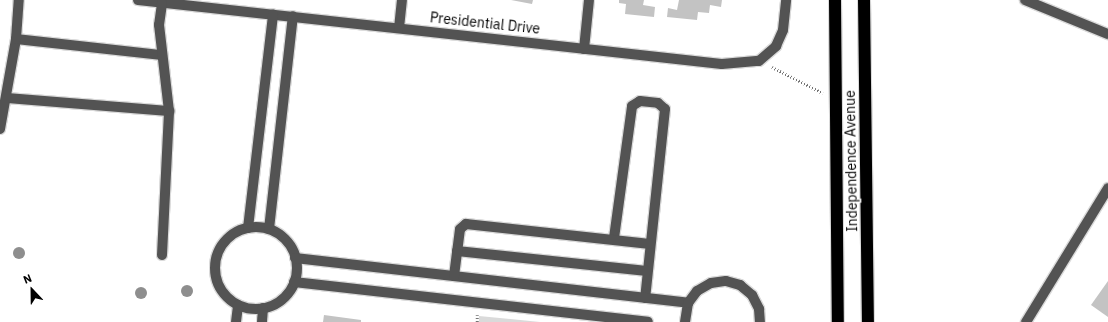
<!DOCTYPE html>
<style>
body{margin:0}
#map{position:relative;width:1108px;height:322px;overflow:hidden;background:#fff;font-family:"IBM Plex Sans",sans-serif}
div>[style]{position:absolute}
.green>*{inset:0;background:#dadada}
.building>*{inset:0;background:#c3c3c3}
.path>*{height:2.5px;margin-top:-1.25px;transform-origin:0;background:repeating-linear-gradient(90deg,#757575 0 1px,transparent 0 3px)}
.roads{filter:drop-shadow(1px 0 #dbdbdb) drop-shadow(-1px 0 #dbdbdb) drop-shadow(0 1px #dbdbdb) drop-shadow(0 -1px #dbdbdb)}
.minor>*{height:10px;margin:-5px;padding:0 5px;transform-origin:5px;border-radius:5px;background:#535353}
.minor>.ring{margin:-5px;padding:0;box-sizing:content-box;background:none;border:10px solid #535353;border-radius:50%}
.highway>*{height:12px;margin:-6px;padding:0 6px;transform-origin:6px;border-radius:6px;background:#000}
.trees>*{width:12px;height:12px;margin:-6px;border-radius:50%;background:#8e8e8e}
span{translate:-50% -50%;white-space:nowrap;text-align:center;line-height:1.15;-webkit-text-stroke:3px #fff;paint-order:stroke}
.street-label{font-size:14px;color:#000}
.north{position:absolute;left:12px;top:270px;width:40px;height:40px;-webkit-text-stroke:3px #fff;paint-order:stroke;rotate:338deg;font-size:11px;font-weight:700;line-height:16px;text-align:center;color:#000}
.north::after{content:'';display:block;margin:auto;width:14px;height:18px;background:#000;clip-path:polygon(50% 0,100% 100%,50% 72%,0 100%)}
</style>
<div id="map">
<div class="green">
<i style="clip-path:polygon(479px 316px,540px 322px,479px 322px)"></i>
</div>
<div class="building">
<i style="clip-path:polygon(511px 0,533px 0,532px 4px)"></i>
<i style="clip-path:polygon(619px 0,644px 0,643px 5px,655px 7px,654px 17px,625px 14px,626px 4px,619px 3px)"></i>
<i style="clip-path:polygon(679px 0,722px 0,721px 7px,710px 5px,709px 13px,698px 12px,697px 20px,667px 17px,668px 8px,677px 10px)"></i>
<i style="clip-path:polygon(1108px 281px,1108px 317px,1091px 305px)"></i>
<i style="clip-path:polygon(324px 315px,361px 320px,361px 322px,323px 322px)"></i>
</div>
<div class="path">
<i style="left:772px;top:67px;width:57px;rotate:27deg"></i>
<i style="left:477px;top:322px;width:7px;rotate:-90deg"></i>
</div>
<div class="roads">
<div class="minor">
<i style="left:138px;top:0;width:587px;rotate:6.25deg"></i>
<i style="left:722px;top:64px;width:37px;rotate:-5deg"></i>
<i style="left:759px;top:61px;width:23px;rotate:-41deg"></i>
<i style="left:776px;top:46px;width:17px;rotate:-66deg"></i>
<i style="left:783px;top:30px;width:30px;rotate:-84deg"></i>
<i style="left:1025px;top:0;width:90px;rotate:22.3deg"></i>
<i style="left:399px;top:28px;width:28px;rotate:-84deg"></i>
<i style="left:16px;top:39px;width:147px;rotate:6.3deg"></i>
<i style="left:584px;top:49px;width:49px;rotate:-84.2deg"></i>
<i style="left:6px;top:98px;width:164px;rotate:4.6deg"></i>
<i style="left:0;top:129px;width:91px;rotate:-79.9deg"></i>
<i style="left:16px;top:39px;width:39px;rotate:-86deg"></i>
<i class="ring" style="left:215px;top:227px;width:72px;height:72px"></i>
<i style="left:248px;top:228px;width:215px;rotate:-83.3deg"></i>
<i style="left:269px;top:229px;width:214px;rotate:-83.6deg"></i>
<i style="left:614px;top:238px;width:133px;rotate:-82.2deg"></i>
<i style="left:632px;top:106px;width:9px;rotate:-32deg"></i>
<i style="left:640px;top:101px;width:18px;rotate:6deg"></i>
<i style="left:658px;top:103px;width:9px;rotate:41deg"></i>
<i style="left:665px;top:109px;width:190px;rotate:96deg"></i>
<i style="left:457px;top:251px;width:191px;rotate:6deg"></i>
<i style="left:162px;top:255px;width:144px;rotate:-87.2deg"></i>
<i style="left:169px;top:111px;width:87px;rotate:-96.6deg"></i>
<i style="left:159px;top:25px;width:22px;rotate:-82deg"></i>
<i style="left:295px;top:258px;width:396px;rotate:6.5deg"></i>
<i style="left:454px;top:276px;width:47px;rotate:-82.7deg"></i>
<i style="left:460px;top:229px;width:8px;rotate:-40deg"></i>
<i style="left:466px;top:224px;width:185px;rotate:6.2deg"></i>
<i style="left:294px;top:282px;width:356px;rotate:6.4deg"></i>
<i style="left:236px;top:322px;width:17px;rotate:-83deg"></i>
<i style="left:262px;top:322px;width:14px;rotate:-86deg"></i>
<i style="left:685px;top:322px;width:19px;rotate:-81deg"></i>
<i style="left:688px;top:303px;width:15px;rotate:-53deg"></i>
<i style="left:697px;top:291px;width:16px;rotate:-30deg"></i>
<i style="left:711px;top:283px;width:15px;rotate:-8deg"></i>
<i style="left:726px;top:281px;width:15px;rotate:16deg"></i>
<i style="left:740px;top:285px;width:16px;rotate:40deg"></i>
<i style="left:752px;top:295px;width:16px;rotate:63deg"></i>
<i style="left:759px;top:309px;width:13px;rotate:86deg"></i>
<i style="left:1026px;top:322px;width:157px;rotate:-58.5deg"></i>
</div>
<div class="highway">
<i style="left:835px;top:0;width:322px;rotate:89.5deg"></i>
<i style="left:864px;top:0;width:322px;rotate:89.3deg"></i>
</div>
</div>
<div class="trees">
<i style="left:19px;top:253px"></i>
<i style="left:187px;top:291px"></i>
<i style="left:141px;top:293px"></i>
</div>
<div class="street-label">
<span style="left:485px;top:23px;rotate:6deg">Presidential Drive</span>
<span style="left:851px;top:161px;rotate:-91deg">Independence Avenue</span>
</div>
<div class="north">N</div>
</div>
